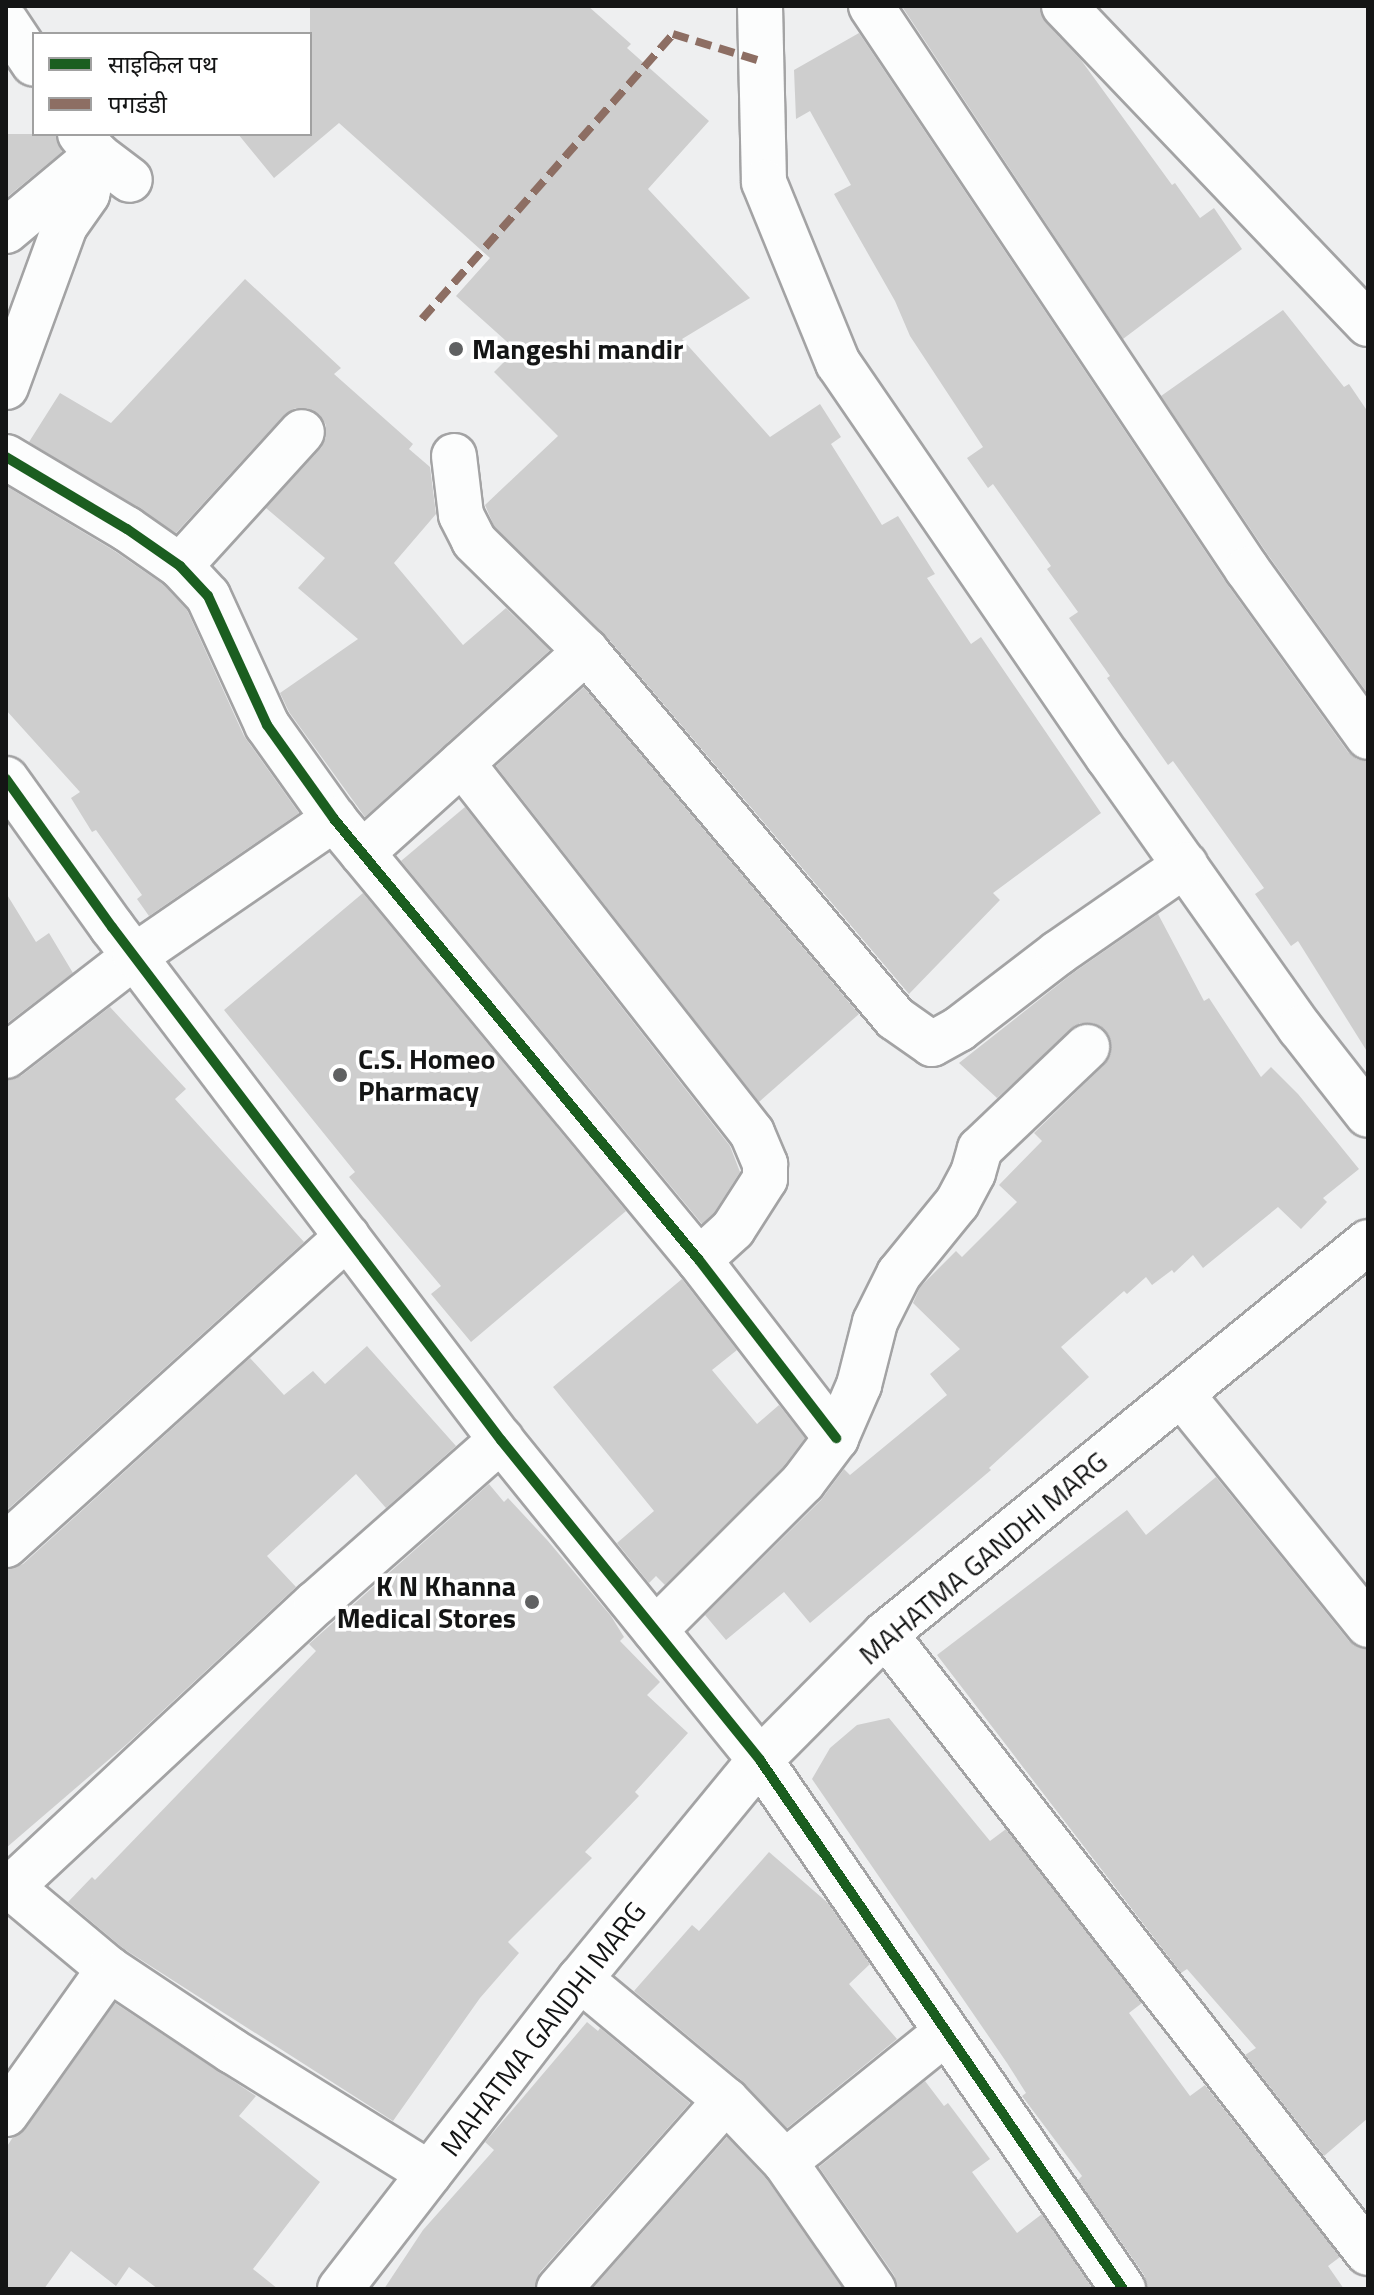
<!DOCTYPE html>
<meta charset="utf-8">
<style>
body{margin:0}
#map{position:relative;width:1374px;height:2295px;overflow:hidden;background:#eeeff0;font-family:"Titillium Web","Noto Sans Devanagari",sans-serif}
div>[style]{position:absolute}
.building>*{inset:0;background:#cecece}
.roads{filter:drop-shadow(2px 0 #a3a3a4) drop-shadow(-2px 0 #a3a3a4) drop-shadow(0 2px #a3a3a4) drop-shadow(0 -2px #a3a3a4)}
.minor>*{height:44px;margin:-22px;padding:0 22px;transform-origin:22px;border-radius:22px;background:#fcfdfd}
.major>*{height:44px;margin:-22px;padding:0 22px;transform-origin:22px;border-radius:22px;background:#fcfdfd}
.quiet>*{height:8px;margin-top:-4px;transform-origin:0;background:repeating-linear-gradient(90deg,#8d6e63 0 16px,transparent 0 24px)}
.cycleway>*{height:10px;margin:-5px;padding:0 5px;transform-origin:5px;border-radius:5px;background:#1b5e20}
.dots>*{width:22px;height:22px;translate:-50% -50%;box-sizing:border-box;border:4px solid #fff;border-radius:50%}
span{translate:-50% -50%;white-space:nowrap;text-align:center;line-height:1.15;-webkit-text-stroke:7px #fff;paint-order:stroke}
.poi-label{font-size:28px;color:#141515;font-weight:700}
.left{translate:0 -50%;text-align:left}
.right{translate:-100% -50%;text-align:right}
.street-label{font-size:28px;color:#141515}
.frame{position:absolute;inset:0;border:8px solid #141515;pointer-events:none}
.legend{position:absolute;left:32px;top:32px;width:280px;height:104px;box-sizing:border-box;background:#fff;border:2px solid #a1a1a1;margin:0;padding:10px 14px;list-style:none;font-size:24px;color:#141515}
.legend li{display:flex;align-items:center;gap:16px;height:40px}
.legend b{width:40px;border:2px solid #a1a1a1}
</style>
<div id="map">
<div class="building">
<i style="clip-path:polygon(310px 6px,588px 6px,631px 44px,627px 48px,709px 121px,648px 189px,750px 298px,682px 339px,770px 437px,820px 404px,841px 437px,831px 444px,882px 525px,898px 516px,935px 574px,927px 578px,971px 644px,981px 637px,1101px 813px,993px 893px,1000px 900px,909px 994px,605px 635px,494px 526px,485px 505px,558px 436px,494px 372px,516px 350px,456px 296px,490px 258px,339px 123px,274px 178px,238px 134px,310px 134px)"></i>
<i style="clip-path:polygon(907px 6px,1040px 6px,1046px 23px,1081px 60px,1172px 185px,1175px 183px,1200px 218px,1214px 208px,1242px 249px,1123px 339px,903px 8px)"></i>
<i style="clip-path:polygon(859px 33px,1227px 584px,1348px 752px,1357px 759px,1368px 762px,1368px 1053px,1298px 941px,1291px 946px,1255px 894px,1264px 888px,1173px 761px,1168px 765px,1107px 678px,1110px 676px,1069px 618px,1078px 612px,1047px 569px,1051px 566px,993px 484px,988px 488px,967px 458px,983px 447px,910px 336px,895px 301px,834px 194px,851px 185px,810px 111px,796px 119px,794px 70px)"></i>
<i style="clip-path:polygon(6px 134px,56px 134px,62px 152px,6px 198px)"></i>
<i style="clip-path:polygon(245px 279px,341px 368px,334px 374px,413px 444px,409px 449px,430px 467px,436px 514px,394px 563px,463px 645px,506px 608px,550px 650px,365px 817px,289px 712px,280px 693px,358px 639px,298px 588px,325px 558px,266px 508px,321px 448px,326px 437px,326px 425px,319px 414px,307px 408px,295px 408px,284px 415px,176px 533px,29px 442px,60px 393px,111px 423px)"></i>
<i style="clip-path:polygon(1283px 310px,1344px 387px,1349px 384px,1368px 412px,1368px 694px,1268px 555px,1161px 396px)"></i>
<i style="clip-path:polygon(6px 486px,113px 550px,164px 585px,187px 610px,244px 736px,299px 813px,149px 916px,137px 899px,142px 895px,96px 830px,92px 832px,71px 798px,80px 792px,6px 710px)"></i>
<i style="clip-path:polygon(584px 687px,859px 1014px,759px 1102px,496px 766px)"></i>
<i style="clip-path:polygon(465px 807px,730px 1146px,740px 1172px,714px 1213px,702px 1224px,401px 861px)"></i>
<i style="clip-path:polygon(6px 893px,36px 942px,49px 933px,73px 973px,6px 1024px)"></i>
<i style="clip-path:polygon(363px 893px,626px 1211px,471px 1342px,431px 1294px,441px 1286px,349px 1177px,355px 1172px,224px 1010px)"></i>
<i style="clip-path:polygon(1158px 914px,1204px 1001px,1209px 998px,1261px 1077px,1271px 1067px,1298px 1094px,1359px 1169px,1323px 1198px,1327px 1202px,1301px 1229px,1278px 1207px,1203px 1268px,1193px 1255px,1174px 1273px,1172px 1270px,1152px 1285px,1146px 1277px,1127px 1294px,1124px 1291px,1061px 1347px,1089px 1377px,989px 1468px,991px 1470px,810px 1623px,784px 1592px,726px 1640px,705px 1615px,821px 1500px,844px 1469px,850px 1475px,947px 1395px,930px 1374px,960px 1349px,913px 1303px,920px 1287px,956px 1251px,962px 1257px,1017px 1202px,999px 1185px,1042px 1141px,1034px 1133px,1105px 1064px,1111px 1053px,1111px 1042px,1104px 1029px,1093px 1023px,1080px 1023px,997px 1098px,959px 1063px,1073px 973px)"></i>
<i style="clip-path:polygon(110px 1007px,186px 1089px,175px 1099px,304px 1242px,6px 1511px,6px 1080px,21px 1076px)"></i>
<i style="clip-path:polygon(682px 1279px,737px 1350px,712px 1370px,757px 1424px,779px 1405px,805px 1438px,784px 1466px,665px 1585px,656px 1576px,649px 1583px,617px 1543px,654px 1511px,553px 1387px)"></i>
<i style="clip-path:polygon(367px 1346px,456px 1446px,386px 1508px,356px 1474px,267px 1556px,296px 1587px,127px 1744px,6px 1848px,6px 1569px,23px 1564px,250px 1358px,284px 1395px,313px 1371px,325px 1384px)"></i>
<i style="clip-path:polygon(1216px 1477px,1349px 1641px,1368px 1649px,1368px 2118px,1324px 2156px,1245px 2055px,1256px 2048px,1187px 1969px,1181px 1973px,937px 1655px,1127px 1510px,1146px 1535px)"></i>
<i style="clip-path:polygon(489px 1484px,504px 1502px,508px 1498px,548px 1541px,611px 1616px,624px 1637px,620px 1641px,660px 1682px,647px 1695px,688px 1733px,635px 1792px,639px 1796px,585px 1852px,592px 1858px,508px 1942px,519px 1953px,480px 1998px,393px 2121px,124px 1949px,68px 1902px,92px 1877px,95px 1880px,316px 1651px,309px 1644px)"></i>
<i style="clip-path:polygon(889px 1718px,990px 1841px,1006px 1829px,1142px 2003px,1129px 2013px,1190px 2096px,1205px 2085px,1340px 2257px,1328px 2266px,1344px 2289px,1148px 2289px,1144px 2275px,1078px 2180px,1082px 2176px,1022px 2096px,1026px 2093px,1007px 2063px,812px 1779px,830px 1748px,857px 1725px)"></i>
<i style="clip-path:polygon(769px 1852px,828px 1903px,870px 1964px,849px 1984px,897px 2039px,787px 2128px,742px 2081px,634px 1991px,692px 1925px,699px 1931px)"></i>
<i style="clip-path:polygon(115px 2003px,256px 2096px,239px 2116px,320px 2182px,253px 2269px,278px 2289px,158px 2289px,129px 2267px,116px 2286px,71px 2251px,44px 2289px,6px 2289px,6px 2148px,13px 2137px,26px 2128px)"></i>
<i style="clip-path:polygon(587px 2022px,598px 2031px,600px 2028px,690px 2103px,540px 2272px,535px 2289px,384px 2289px,423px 2230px,494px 2150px,485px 2142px)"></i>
<i style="clip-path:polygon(925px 2081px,944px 2106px,948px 2103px,990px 2159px,972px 2172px,1017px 2233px,1042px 2214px,1093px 2289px,898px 2289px,894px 2275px,819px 2167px)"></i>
<i style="clip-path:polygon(727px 2137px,766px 2178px,843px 2289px,592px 2289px)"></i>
</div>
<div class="roads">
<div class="minor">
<i style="left:760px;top:6px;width:176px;rotate:88.7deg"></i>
<i style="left:764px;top:182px;width:196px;rotate:67.8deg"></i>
<i style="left:838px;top:363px;width:478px;rotate:55.6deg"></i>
<i style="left:1108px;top:757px;width:332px;rotate:54.7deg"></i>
<i style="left:1300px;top:1028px;width:110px;rotate:52deg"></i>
<i style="left:871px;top:6px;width:677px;rotate:56.26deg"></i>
<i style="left:1247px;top:569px;width:207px;rotate:54.2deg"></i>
<i style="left:1064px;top:6px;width:440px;rotate:46.3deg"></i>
<i style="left:6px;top:22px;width:50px;rotate:56.3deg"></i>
<i style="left:6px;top:231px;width:119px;rotate:-39.9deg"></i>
<i style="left:97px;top:155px;width:41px;rotate:37.1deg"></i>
<i style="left:6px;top:387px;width:171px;rotate:-69.9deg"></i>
<i style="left:65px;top:226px;width:39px;rotate:-55deg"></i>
<i style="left:87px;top:194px;width:40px;rotate:-75.6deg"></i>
<i style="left:97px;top:155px;width:27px;rotate:-129deg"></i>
<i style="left:454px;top:456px;width:59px;rotate:83.2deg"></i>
<i style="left:461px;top:515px;width:29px;rotate:63deg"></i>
<i style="left:474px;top:541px;width:157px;rotate:44.5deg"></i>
<i style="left:586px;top:651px;width:480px;rotate:49.9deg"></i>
<i style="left:895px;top:1018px;width:45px;rotate:35.1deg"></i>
<i style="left:932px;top:1044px;width:31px;rotate:-29deg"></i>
<i style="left:959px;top:1029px;width:125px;rotate:-37.5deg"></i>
<i style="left:1058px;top:953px;width:155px;rotate:-34.7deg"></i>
<i style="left:6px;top:457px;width:141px;rotate:30.8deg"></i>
<i style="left:127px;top:529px;width:65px;rotate:34.9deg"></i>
<i style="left:180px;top:566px;width:41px;rotate:47deg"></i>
<i style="left:208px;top:596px;width:142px;rotate:65.4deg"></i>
<i style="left:267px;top:725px;width:115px;rotate:54.5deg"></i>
<i style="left:334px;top:819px;width:572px;rotate:50.39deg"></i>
<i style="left:699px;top:1260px;width:225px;rotate:52.4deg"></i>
<i style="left:180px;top:566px;width:181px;rotate:-47.7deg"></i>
<i style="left:462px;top:763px;width:470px;rotate:51.9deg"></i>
<i style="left:752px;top:1133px;width:34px;rotate:67deg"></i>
<i style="left:765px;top:1164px;width:15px;rotate:90deg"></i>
<i style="left:765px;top:1179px;width:59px;rotate:122.6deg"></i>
<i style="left:733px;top:1229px;width:46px;rotate:137.6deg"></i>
<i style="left:6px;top:779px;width:182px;rotate:54.4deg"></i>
<i style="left:112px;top:927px;width:644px;rotate:52.83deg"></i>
<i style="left:501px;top:1440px;width:412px;rotate:51deg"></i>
<i style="left:760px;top:1760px;width:642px;rotate:55.54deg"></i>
<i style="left:362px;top:853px;width:302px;rotate:-42deg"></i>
<i style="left:6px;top:1056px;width:163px;rotate:-37.8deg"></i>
<i style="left:135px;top:956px;width:242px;rotate:-34.5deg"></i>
<i style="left:1182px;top:1395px;width:296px;rotate:51deg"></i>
<i style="left:6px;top:1545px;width:460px;rotate:-42.1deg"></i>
<i style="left:655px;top:1630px;width:209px;rotate:-45deg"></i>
<i style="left:803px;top:1482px;width:55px;rotate:-53.1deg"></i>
<i style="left:836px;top:1438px;width:58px;rotate:-66.5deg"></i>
<i style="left:859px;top:1385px;width:65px;rotate:-75.7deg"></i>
<i style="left:875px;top:1322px;width:54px;rotate:-63.4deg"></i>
<i style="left:899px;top:1274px;width:92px;rotate:-50.8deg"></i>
<i style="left:957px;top:1203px;width:34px;rotate:-62deg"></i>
<i style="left:973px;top:1173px;width:25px;rotate:-74deg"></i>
<i style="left:980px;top:1149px;width:148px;rotate:-43.6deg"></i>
<i style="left:885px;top:1634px;width:785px;rotate:52.04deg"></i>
<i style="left:6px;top:1883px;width:134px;rotate:39.9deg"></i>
<i style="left:109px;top:1969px;width:148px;rotate:33.7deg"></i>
<i style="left:232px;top:2051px;width:232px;rotate:31.8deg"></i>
<i style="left:10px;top:1888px;width:418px;rotate:-43deg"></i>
<i style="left:316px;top:1603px;width:247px;rotate:-41.4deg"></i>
<i style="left:580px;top:1979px;width:190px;rotate:39.7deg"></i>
<i style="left:726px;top:2100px;width:86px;rotate:46.4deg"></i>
<i style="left:785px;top:2162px;width:155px;rotate:55.3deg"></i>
<i style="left:6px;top:2114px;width:178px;rotate:-54.6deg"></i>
<i style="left:785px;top:2162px;width:207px;rotate:-38.9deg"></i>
<i style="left:559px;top:2289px;width:252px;rotate:-48.5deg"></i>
</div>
<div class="major">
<i style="left:340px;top:2289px;width:392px;rotate:-52.3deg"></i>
<i style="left:580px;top:1979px;width:283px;rotate:-50.6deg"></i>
<i style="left:760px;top:1760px;width:177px;rotate:-45.2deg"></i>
<i style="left:885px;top:1634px;width:622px;rotate:-39.06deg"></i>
</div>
</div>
<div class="quiet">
<i style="left:422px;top:319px;width:380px;rotate:-48.6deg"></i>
<i style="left:673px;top:34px;width:91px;rotate:17.2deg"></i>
</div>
<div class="cycleway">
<i style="left:6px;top:457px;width:141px;rotate:30.8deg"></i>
<i style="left:127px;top:529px;width:65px;rotate:34.9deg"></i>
<i style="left:180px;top:566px;width:41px;rotate:47deg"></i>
<i style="left:208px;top:596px;width:142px;rotate:65.4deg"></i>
<i style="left:267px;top:725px;width:115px;rotate:54.5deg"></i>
<i style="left:334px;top:819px;width:572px;rotate:50.39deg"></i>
<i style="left:699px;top:1260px;width:225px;rotate:52.4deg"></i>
<i style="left:6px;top:779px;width:182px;rotate:54.4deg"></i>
<i style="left:112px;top:927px;width:644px;rotate:52.83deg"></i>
<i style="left:501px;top:1440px;width:412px;rotate:51deg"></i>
<i style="left:760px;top:1760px;width:642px;rotate:55.54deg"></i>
</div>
<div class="dots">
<i style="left:456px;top:349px;background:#606162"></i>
<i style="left:340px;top:1075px;background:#606162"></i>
<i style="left:532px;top:1602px;background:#606162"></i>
</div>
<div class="poi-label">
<span class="left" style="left:472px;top:349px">Mangeshi mandir</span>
<span class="left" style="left:358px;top:1075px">C.S. Homeo<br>Pharmacy</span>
<span class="right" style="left:516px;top:1602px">K N Khanna<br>Medical Stores</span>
</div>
<div class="street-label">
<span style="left:983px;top:1558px;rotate:-40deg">MAHATMA GANDHI MARG</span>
<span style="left:543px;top:2029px;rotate:-52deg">MAHATMA GANDHI MARG</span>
</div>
<div class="frame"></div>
<ul class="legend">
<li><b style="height:10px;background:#1b5e20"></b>साइकिल पथ</li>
<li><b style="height:10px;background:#8d6e63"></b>पगडंडी</li>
</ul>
</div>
